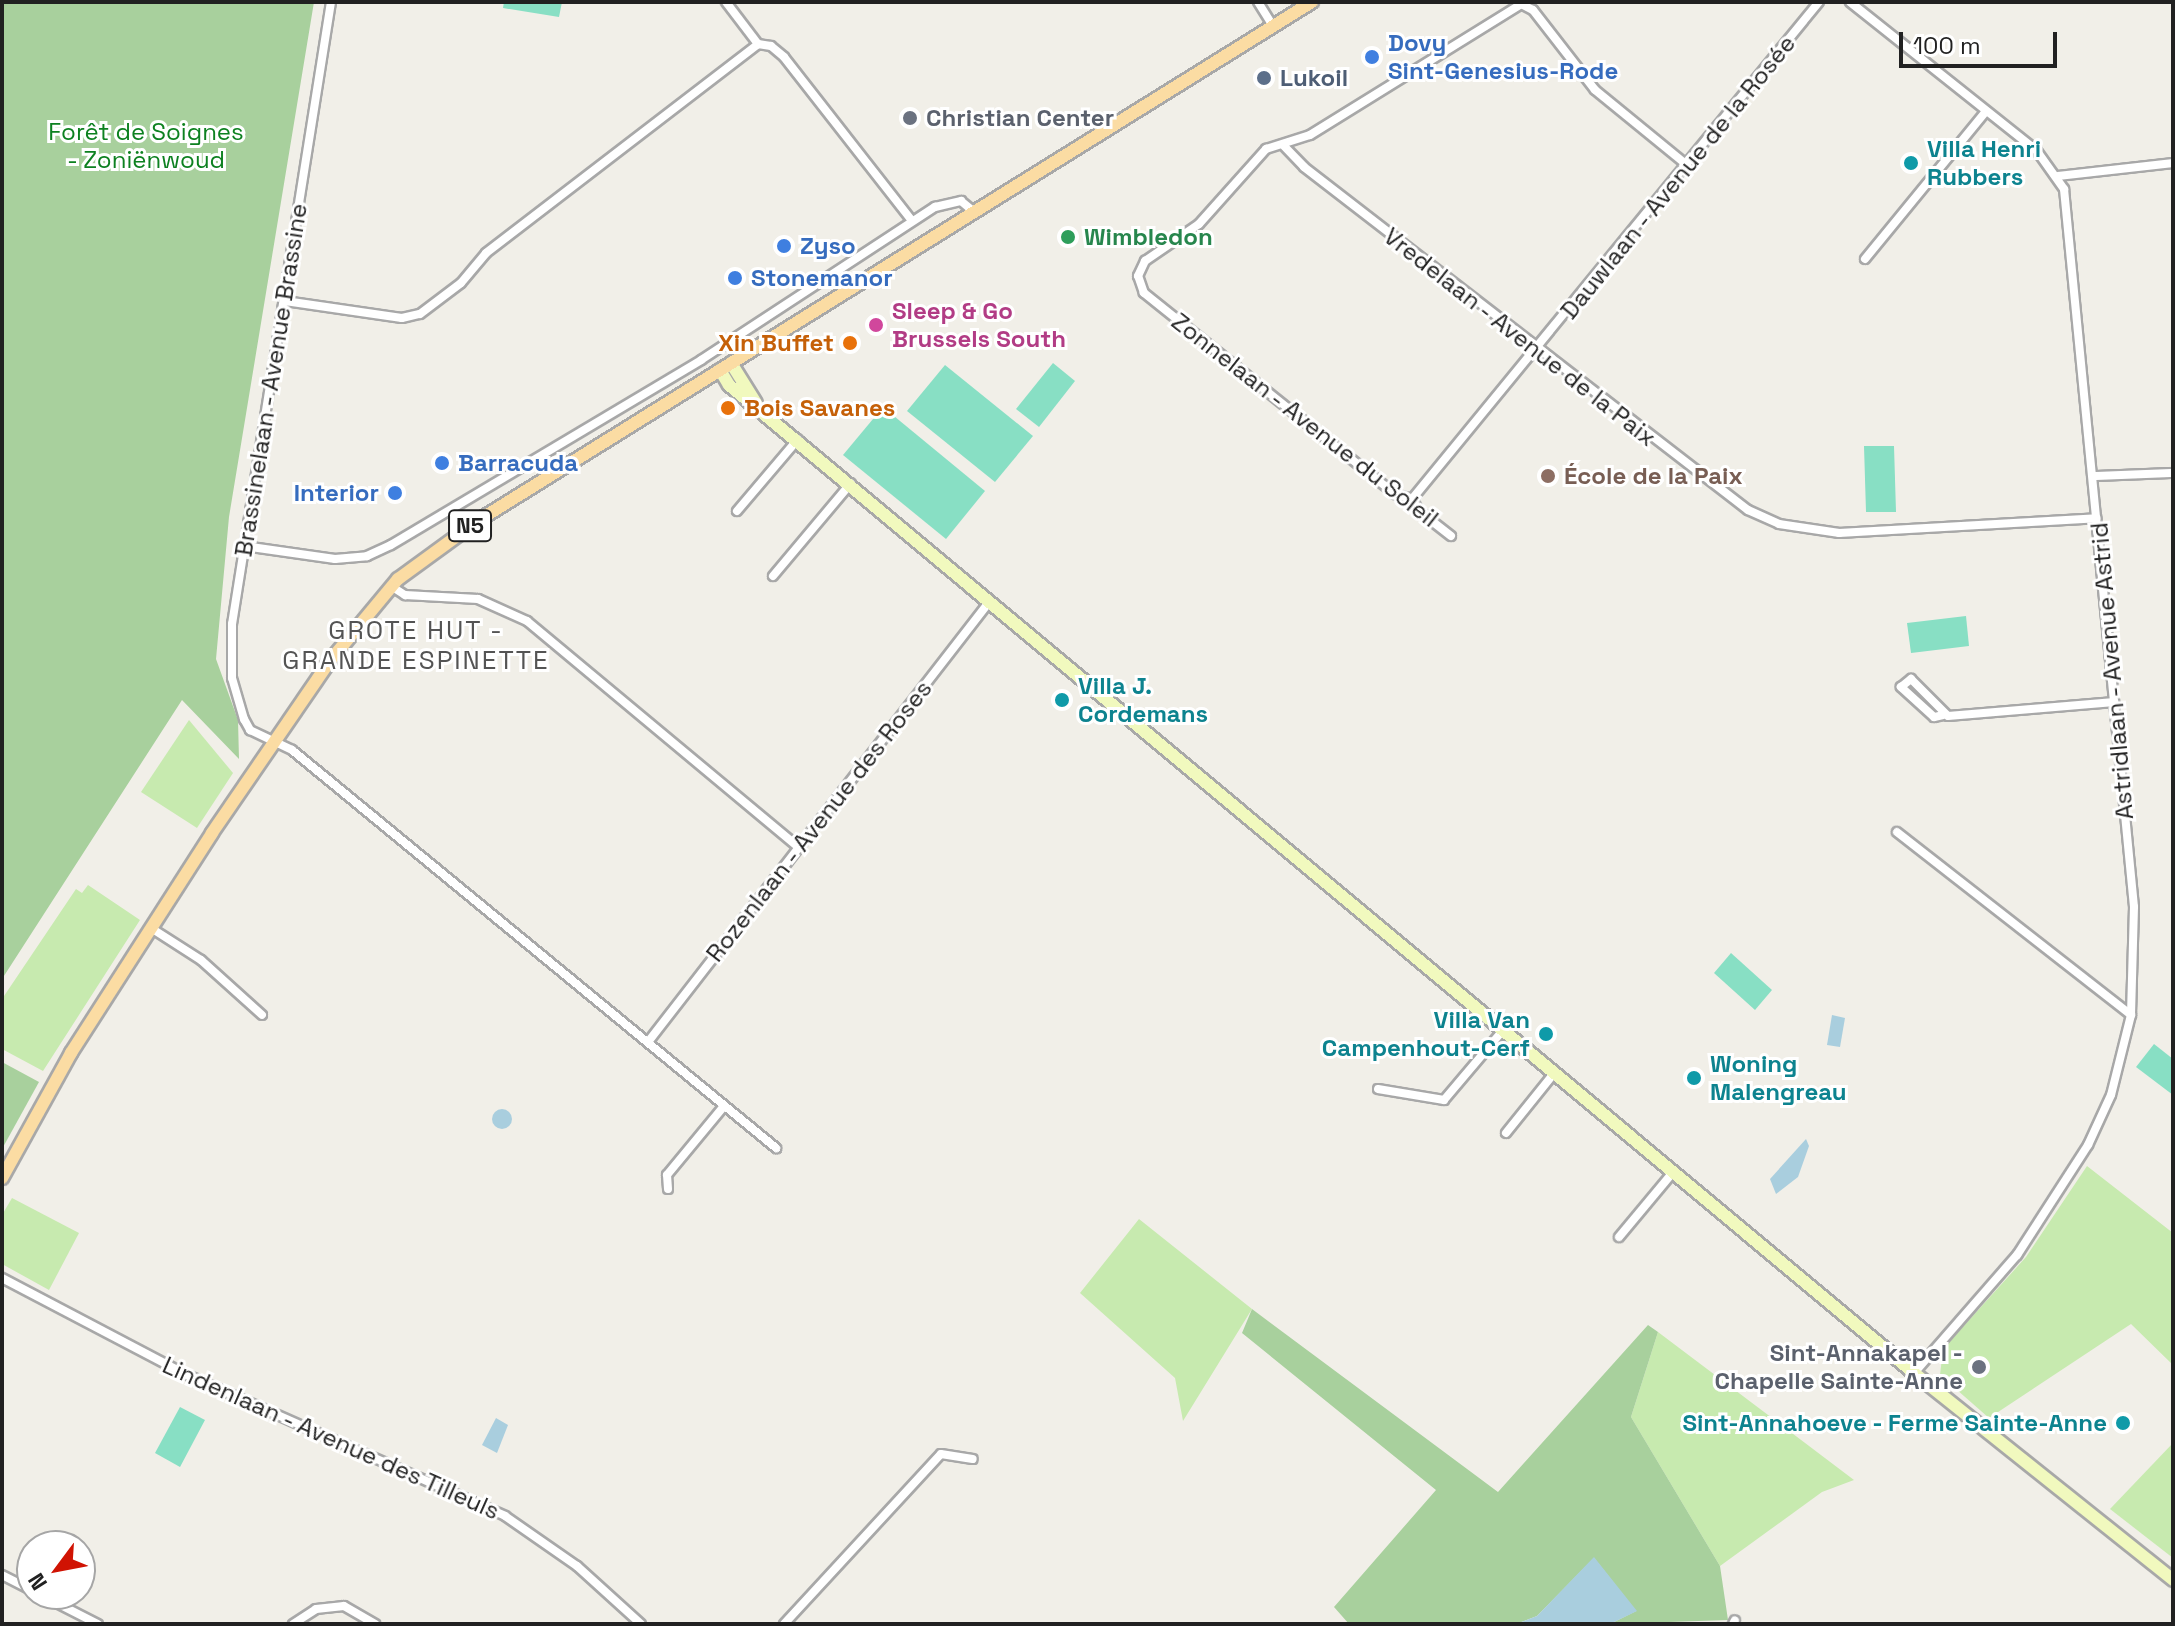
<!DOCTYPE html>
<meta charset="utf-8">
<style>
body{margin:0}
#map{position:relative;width:2175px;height:1626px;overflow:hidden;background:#f1efe8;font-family:"Space Grotesk",sans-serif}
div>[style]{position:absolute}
.grass>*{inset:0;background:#c7eaaf}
.forest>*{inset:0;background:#a8d09d}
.pitch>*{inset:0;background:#88dfc4}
.water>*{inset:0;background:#a9cede}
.round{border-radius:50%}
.roads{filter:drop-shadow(2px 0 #a8a8a8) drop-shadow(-2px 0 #a8a8a8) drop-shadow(0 2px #a8a8a8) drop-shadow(0 -2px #a8a8a8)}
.street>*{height:8px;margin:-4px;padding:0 4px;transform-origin:4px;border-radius:4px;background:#fff}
.secondary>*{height:12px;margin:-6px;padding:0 6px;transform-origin:6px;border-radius:6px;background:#f1f9be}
.primary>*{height:12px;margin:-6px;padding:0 6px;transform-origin:6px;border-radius:6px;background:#fbdca3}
.dots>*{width:22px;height:22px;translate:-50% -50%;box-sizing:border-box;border:4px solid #fff;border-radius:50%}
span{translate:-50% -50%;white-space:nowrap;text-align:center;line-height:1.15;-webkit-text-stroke:6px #fff;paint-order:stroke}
.shield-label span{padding:2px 6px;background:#fff;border:2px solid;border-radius:6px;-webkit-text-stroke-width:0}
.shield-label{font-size:22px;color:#212121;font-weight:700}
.shop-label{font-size:24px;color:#366cbe;font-weight:700}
.left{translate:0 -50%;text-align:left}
.right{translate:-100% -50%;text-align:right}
.service-label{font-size:24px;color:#4e5e75;font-weight:700}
.worship-label{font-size:24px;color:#5b616d;font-weight:700}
.park-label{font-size:24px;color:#0d8120}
.culture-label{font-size:24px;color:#0d838f;font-weight:700}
.street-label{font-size:24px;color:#212121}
.leisure-label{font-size:24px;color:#27864d;font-weight:700}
.hotel-label{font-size:24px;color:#b23c85;font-weight:700}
.food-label{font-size:24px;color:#c56008;font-weight:700}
.education-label{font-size:24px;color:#785e54;font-weight:700}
.neighbourhood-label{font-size:26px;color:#545454;letter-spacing:2px}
.frame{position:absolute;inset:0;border:4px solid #212121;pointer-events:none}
.north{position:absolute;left:16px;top:1530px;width:80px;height:80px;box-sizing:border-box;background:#fff;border:2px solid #a6a6a6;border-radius:50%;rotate:238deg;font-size:22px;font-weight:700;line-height:32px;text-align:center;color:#212121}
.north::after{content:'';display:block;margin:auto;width:28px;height:36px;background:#d01303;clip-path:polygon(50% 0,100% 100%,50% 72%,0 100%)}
.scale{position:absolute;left:1899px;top:32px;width:158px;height:36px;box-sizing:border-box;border:4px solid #212121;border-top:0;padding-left:10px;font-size:24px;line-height:28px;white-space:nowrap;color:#212121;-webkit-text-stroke:6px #fff;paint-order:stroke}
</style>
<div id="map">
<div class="grass">
<i style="clip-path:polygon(189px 720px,233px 773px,197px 828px,141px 792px)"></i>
<i style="clip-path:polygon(88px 885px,140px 920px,43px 1071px,2px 1049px,2px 999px,76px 889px,82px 893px)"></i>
<i style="clip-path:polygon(2087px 1166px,2173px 1233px,2173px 1365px,2131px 1324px,1989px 1418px,1940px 1375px,1943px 1349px,2026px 1257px)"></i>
<i style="clip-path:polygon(12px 1198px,79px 1233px,49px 1290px,2px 1264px,2px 1215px)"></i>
<i style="clip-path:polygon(1139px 1219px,1252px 1309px,1183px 1421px,1175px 1378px,1080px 1293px)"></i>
<i style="clip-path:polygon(1658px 1332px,1854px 1480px,1822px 1492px,1720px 1566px,1631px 1417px)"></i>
<i style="clip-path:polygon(2173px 1443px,2173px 1558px,2110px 1509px)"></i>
</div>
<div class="forest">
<i style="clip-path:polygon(2px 2px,314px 2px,229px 517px,216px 659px,238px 720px,239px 759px,182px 700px,2px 979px)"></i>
<i style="clip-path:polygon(2px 1062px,39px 1082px,2px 1149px)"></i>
<i style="clip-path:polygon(1252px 1309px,1498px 1492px,1648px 1325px,1658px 1332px,1631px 1417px,1720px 1566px,1728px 1620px,1610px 1624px,1636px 1611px,1594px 1558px,1537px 1616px,1516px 1624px,1349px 1624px,1334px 1607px,1436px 1490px,1242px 1333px)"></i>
</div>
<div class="pitch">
<i style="clip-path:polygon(504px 2px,562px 2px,559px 17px,503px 8px)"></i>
<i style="clip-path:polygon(1053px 363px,1075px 381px,1039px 427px,1016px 409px)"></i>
<i style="clip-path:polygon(945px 365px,1033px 436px,995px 482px,907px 411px)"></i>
<i style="clip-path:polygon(883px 407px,985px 491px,946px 539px,843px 455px)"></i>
<i style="clip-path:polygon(1864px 446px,1894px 446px,1896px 512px,1866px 512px)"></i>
<i style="clip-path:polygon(1966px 616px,1969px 646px,1911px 653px,1907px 623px)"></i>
<i style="clip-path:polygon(1731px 953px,1772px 990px,1755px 1010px,1714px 973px)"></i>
<i style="clip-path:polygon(2154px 1044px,2173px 1059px,2173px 1095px,2136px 1067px)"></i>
<i style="clip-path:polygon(180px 1407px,205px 1420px,180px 1467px,155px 1453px)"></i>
</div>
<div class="water">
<i style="clip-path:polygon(1832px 1015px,1845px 1018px,1840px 1047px,1827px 1045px)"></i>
<i class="round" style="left:492px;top:1109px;width:20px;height:20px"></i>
<i style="clip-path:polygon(1806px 1139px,1809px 1146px,1798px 1177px,1776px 1194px,1770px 1179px)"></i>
<i style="clip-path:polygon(496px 1418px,508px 1425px,497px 1453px,482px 1445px)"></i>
<i style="clip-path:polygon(1594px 1557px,1637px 1611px,1610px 1624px,1516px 1624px,1537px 1616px)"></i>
</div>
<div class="roads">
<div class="street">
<i style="left:331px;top:2px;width:630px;rotate:99.04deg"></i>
<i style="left:232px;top:624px;width:54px;rotate:90deg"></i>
<i style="left:232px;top:678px;width:43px;rotate:73.7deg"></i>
<i style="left:244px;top:719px;width:13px;rotate:61deg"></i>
<i style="left:250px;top:730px;width:47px;rotate:25.5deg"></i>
<i style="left:292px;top:750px;width:627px;rotate:39.43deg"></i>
<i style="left:726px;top:2px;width:53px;rotate:52.7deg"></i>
<i style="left:1258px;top:2px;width:28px;rotate:58deg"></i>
<i style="left:1850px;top:2px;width:239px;rotate:38.5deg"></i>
<i style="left:2037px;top:151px;width:47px;rotate:54.6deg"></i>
<i style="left:2064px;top:189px;width:721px;rotate:84.43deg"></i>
<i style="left:2134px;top:907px;width:108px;rotate:91.6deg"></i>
<i style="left:2131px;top:1015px;width:82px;rotate:104deg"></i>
<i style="left:2111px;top:1095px;width:55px;rotate:114.7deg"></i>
<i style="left:2088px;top:1145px;width:131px;rotate:122.8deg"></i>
<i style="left:2017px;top:1255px;width:157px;rotate:131.1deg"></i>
<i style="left:1284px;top:146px;width:29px;rotate:46deg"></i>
<i style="left:1304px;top:167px;width:561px;rotate:37.69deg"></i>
<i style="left:1748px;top:510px;width:34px;rotate:24deg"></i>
<i style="left:1779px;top:524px;width:61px;rotate:8.5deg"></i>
<i style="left:1839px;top:533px;width:258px;rotate:-3.3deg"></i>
<i style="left:2058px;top:176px;width:116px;rotate:-6.4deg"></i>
<i style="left:1865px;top:259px;width:191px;rotate:-50.7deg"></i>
<i style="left:285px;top:301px;width:118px;rotate:8.3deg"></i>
<i style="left:402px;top:318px;width:18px;rotate:-13deg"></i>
<i style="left:420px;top:314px;width:51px;rotate:-37.1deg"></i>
<i style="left:461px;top:283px;width:39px;rotate:-50deg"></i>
<i style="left:486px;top:253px;width:343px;rotate:-37.5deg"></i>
<i style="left:758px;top:44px;width:13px;rotate:9deg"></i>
<i style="left:771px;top:46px;width:17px;rotate:40deg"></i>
<i style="left:784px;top:57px;width:208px;rotate:52deg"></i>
<i style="left:2094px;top:476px;width:79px;rotate:-2.2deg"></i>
<i style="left:1412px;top:499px;width:642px;rotate:-50.69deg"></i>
<i style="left:737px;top:511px;width:94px;rotate:-49.7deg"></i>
<i style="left:1451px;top:536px;width:41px;rotate:-142deg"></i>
<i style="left:1419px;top:511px;width:14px;rotate:-120deg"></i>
<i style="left:1412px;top:499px;width:18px;rotate:-164deg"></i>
<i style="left:1395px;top:494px;width:322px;rotate:-141.3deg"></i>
<i style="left:1144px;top:293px;width:18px;rotate:-109deg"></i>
<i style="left:1138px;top:276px;width:17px;rotate:-65deg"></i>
<i style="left:1145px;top:261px;width:65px;rotate:-34.4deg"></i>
<i style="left:1199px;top:224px;width:101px;rotate:-48.2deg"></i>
<i style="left:1266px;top:149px;width:46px;rotate:-17.7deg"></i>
<i style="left:1310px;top:135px;width:248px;rotate:-31.8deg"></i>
<i style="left:1521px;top:4px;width:13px;rotate:27deg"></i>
<i style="left:1533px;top:10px;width:101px;rotate:52.2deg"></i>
<i style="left:1595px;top:90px;width:119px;rotate:39.2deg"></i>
<i style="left:244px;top:546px;width:92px;rotate:8.1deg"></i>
<i style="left:335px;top:559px;width:32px;rotate:-5deg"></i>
<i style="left:367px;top:556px;width:26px;rotate:-25deg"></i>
<i style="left:391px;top:545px;width:361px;rotate:-30.8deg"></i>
<i style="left:701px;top:360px;width:280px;rotate:-33.2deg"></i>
<i style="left:935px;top:207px;width:27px;rotate:-13deg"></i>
<i style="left:961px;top:201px;width:17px;rotate:40deg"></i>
<i style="left:773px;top:576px;width:121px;rotate:-50deg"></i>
<i style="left:391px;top:586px;width:17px;rotate:33deg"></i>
<i style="left:405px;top:595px;width:73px;rotate:3.1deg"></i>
<i style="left:478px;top:599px;width:54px;rotate:24.2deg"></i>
<i style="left:527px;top:621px;width:354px;rotate:39.8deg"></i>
<i style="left:1943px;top:715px;width:9px;rotate:167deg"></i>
<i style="left:1934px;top:717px;width:45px;rotate:-137.7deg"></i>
<i style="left:1901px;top:687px;width:13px;rotate:-39deg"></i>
<i style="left:1911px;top:679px;width:52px;rotate:45deg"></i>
<i style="left:1948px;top:716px;width:167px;rotate:-4.8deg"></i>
<i style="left:1897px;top:832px;width:297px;rotate:38deg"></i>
<i style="left:151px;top:928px;width:59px;rotate:32.6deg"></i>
<i style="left:201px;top:960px;width:82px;rotate:42deg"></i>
<i style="left:648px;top:1042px;width:558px;rotate:-52.21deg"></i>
<i style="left:1378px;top:1089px;width:67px;rotate:9.5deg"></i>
<i style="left:1444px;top:1100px;width:93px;rotate:-49.8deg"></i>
<i style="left:1506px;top:1133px;width:78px;rotate:-51.2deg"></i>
<i style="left:668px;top:1189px;width:14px;rotate:-94deg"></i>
<i style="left:667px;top:1175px;width:89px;rotate:-50.4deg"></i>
<i style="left:1619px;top:1237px;width:86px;rotate:-50.2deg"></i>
<i style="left:2px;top:1278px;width:207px;rotate:27.7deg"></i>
<i style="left:185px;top:1374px;width:350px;rotate:23.9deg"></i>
<i style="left:505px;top:1516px;width:88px;rotate:34.8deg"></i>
<i style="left:577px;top:1566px;width:86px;rotate:42.2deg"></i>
<i style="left:2px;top:1575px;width:34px;rotate:27deg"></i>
<i style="left:39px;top:1594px;width:66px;rotate:27deg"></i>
<i style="left:293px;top:1624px;width:27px;rotate:-33deg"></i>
<i style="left:316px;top:1609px;width:28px;rotate:-6deg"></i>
<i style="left:344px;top:1606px;width:36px;rotate:30deg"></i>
<i style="left:784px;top:1624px;width:231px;rotate:-47.3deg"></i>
<i style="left:941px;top:1454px;width:32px;rotate:9deg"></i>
<i style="left:1733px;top:1624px;width:4px;rotate:-63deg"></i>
</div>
<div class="secondary">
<i style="left:731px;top:363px;width:47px;rotate:58deg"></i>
<i style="left:720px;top:370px;width:17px;rotate:59deg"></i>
<i style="left:729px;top:385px;width:1543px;rotate:39.82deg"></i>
<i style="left:1914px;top:1373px;width:332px;rotate:38.6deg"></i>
</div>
<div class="primary">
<i style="left:2px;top:1178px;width:143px;rotate:-61.1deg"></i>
<i style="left:71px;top:1053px;width:261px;rotate:-57.3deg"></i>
<i style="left:212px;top:833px;width:207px;rotate:-55.6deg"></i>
<i style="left:329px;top:662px;width:108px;rotate:-50.3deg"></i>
<i style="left:398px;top:579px;width:100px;rotate:-36.1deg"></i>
<i style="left:479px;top:520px;width:981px;rotate:-31.88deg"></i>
</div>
</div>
<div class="dots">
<i style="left:1372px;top:57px;background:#3f7fe0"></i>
<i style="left:1264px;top:78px;background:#5c6f8a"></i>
<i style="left:910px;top:118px;background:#6b7280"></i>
<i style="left:1911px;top:163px;background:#0f9aa8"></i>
<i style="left:1068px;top:237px;background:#2e9e5b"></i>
<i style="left:784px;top:246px;background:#3f7fe0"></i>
<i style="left:735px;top:278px;background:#3f7fe0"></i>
<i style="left:876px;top:325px;background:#d1479c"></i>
<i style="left:850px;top:343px;background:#e8710a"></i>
<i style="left:728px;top:408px;background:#e8710a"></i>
<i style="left:442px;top:463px;background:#3f7fe0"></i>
<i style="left:1548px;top:476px;background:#8d6e63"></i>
<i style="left:395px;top:493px;background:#3f7fe0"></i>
<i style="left:1062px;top:700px;background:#0f9aa8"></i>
<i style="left:1546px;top:1034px;background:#0f9aa8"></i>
<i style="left:1694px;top:1078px;background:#0f9aa8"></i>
<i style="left:1979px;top:1367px;background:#6b7280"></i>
<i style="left:2123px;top:1423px;background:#0f9aa8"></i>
</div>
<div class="shield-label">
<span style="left:470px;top:526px">N5</span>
</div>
<div class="shop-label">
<span class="left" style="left:1388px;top:57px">Dovy<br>Sint-Genesius-Rode</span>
<span class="left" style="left:800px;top:246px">Zyso</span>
<span class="left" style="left:751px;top:278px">Stonemanor</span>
<span class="left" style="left:458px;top:463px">Barracuda</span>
<span class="right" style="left:379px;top:493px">Interior</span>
</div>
<div class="service-label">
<span class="left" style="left:1280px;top:78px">Lukoil</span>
</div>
<div class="worship-label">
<span class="left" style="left:926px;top:118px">Christian Center</span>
<span class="right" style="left:1963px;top:1367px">Sint-Annakapel -<br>Chapelle Sainte-Anne</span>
</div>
<div class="park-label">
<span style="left:146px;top:146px">Forêt de Soignes<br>- Zoniënwoud</span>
</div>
<div class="culture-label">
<span class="left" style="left:1927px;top:163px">Villa Henri<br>Rubbers</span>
<span class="left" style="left:1078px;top:700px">Villa J.<br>Cordemans</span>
<span class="right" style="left:1530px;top:1034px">Villa Van<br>Campenhout-Cerf</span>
<span class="left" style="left:1710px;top:1078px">Woning<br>Malengreau</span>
<span class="right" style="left:2107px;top:1423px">Sint-Annahoeve - Ferme Sainte-Anne</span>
</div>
<div class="street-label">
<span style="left:1678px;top:177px;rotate:-51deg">Dauwlaan - Avenue de la Rosée</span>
<span style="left:1520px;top:337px;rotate:38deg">Vredelaan - Avenue de la Paix</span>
<span style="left:271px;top:380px;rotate:-81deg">Brassinelaan - Avenue Brassine</span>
<span style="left:1305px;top:420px;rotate:38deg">Zonnelaan - Avenue du Soleil</span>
<span style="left:2112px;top:671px;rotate:-95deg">Astridlaan - Avenue Astrid</span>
<span style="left:819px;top:821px;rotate:-52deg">Rozenlaan - Avenue des Roses</span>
<span style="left:331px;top:1438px;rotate:24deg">Lindenlaan - Avenue des Tilleuls</span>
</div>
<div class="leisure-label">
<span class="left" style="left:1084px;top:237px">Wimbledon</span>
</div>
<div class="hotel-label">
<span class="left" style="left:892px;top:325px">Sleep &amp; Go<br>Brussels South</span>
</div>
<div class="food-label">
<span class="right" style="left:834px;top:343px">Xin Buffet</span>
<span class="left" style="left:744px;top:408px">Bois Savanes</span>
</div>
<div class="education-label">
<span class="left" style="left:1564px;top:476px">École de la Paix</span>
</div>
<div class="neighbourhood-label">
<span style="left:416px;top:646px">GROTE HUT -<br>GRANDE ESPINETTE</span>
</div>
<div class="frame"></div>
<div class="north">N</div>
<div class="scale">100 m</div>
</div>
